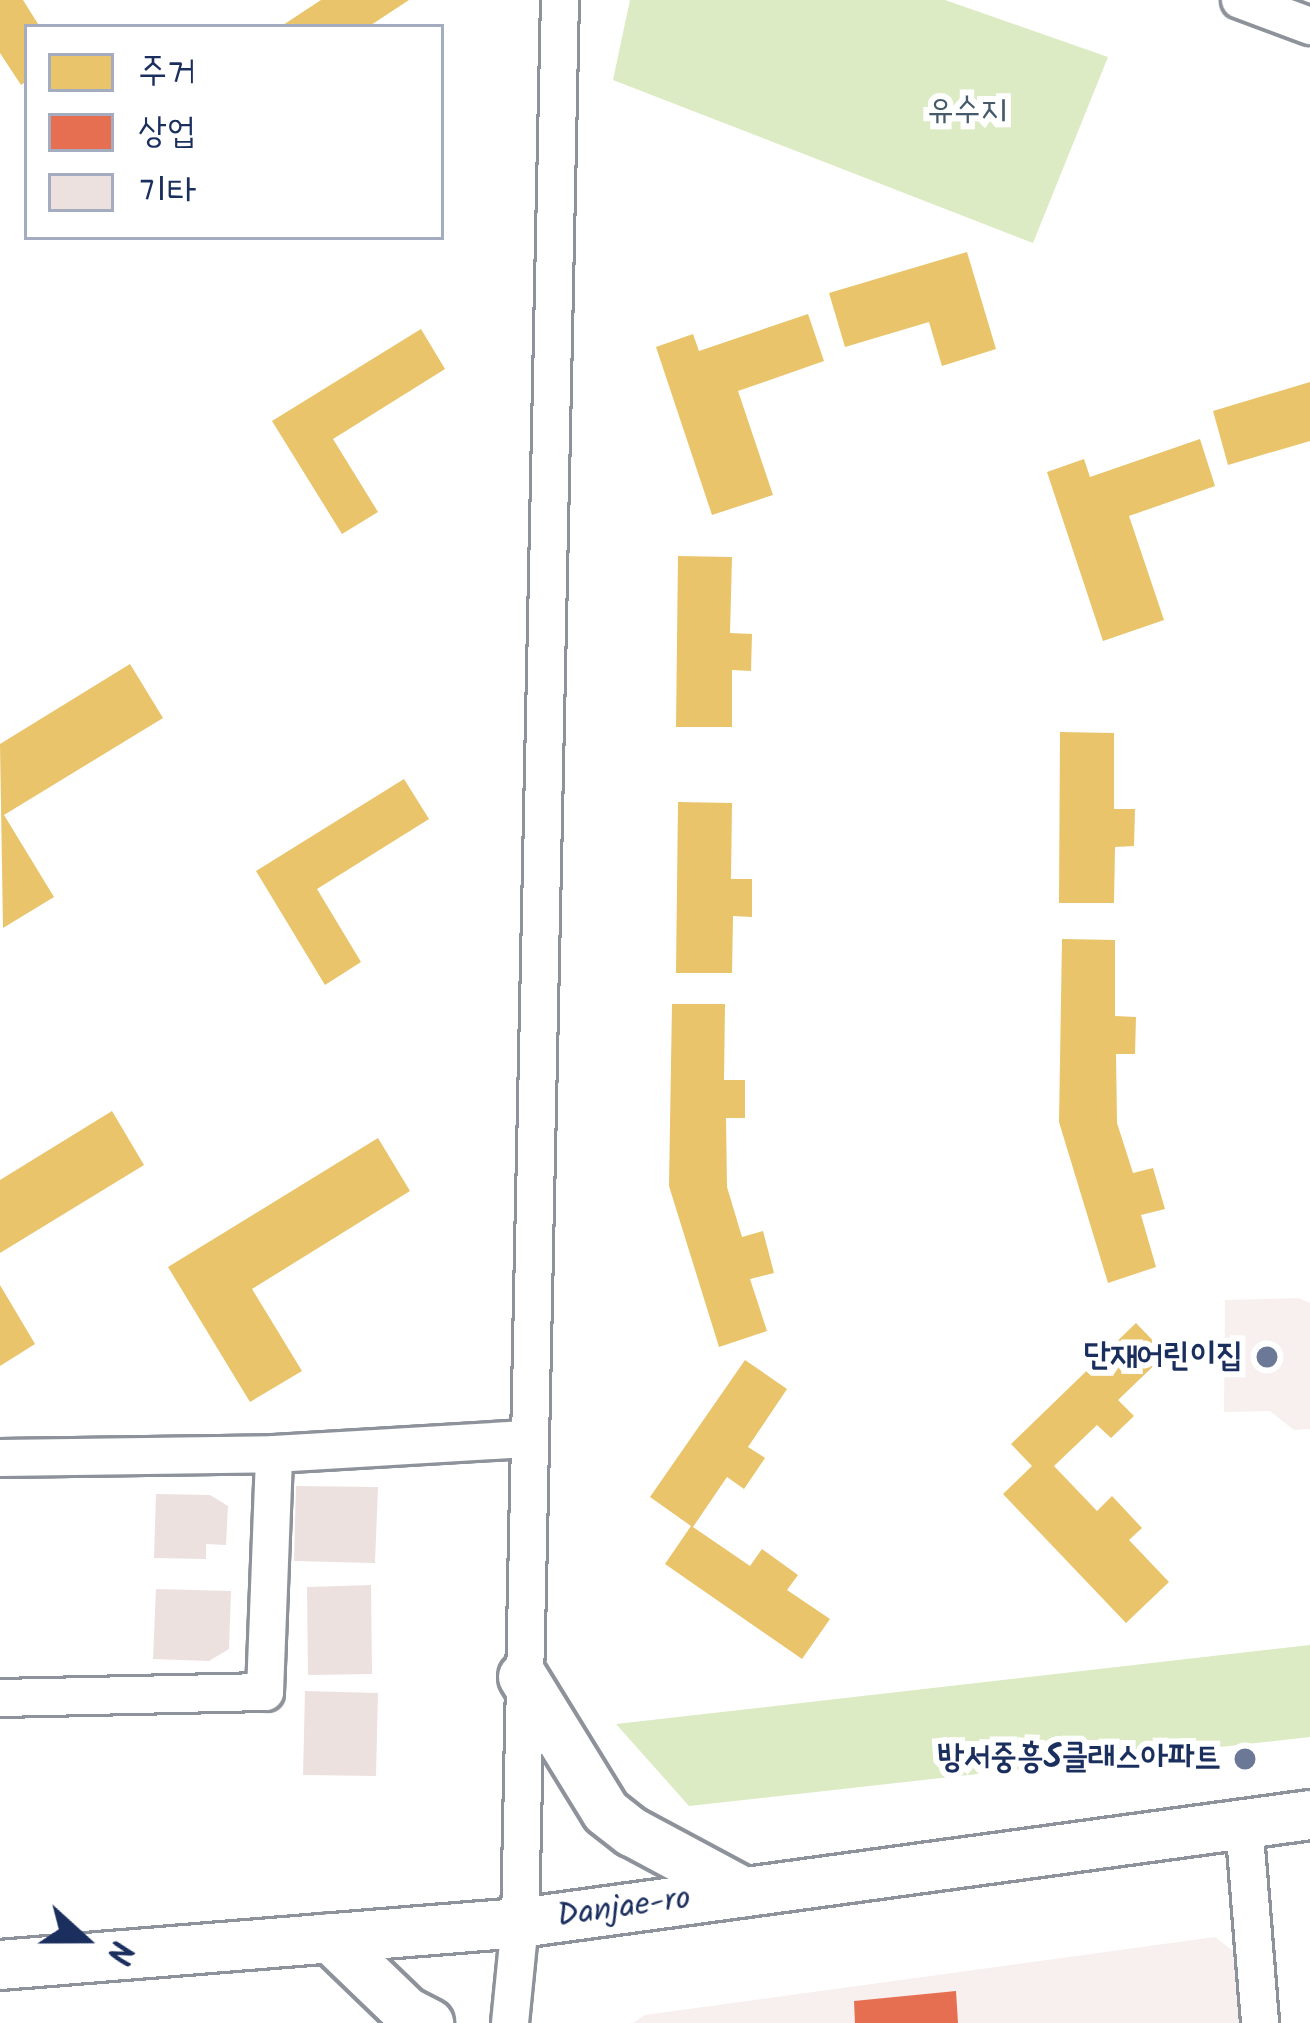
<!DOCTYPE html>
<meta charset="utf-8">
<style>
body{margin:0}
#map{position:relative;width:1310px;height:2023px;overflow:hidden;background:#fff;font-family:Kalam,"Poor Story",sans-serif}
div>[style]{position:absolute}
.built>*{inset:0;background:#f8efef}
.green>*{inset:0;background:#dcebc3}
.homes>*{inset:0;background:#e9c46a}
.shops>*{inset:0;background:#e76f51}
.building>*{inset:0;background:#ede1e0}
.roads{filter:drop-shadow(3px 0 #8e929a) drop-shadow(-3px 0 #8e929a) drop-shadow(0 3px #8e929a) drop-shadow(0 -3px #8e929a)}
.street>*{height:36px;margin:-18px;padding:0 18px;transform-origin:18px;border-radius:18px;background:#fff}
.secondary>*{height:48px;margin:-24px;padding:0 24px;transform-origin:24px;border-radius:24px;background:#fff}
.dots>*{width:33px;height:33px;translate:-50% -50%;box-sizing:border-box;border:6px solid #fff;border-radius:50%}
span{translate:-50% -50%;white-space:nowrap;text-align:center;line-height:1.15;-webkit-text-stroke:12px #fff;paint-order:stroke}
.park-label{font-size:33px;color:#445a6b}
.poi-label{font-size:33px;color:#1b2f5e;font-weight:700}
.right{translate:-100% -50%;text-align:right}
.street-label{font-size:33px;color:#1b2f5e}
.legend{position:absolute;left:24px;top:24px;width:420px;height:216px;box-sizing:border-box;background:#fff;border:3px solid #a4acbf;margin:0;padding:15px 21px;list-style:none;font-size:36px;color:#1b2f5e}
.legend li{display:flex;align-items:center;gap:24px;height:60px}
.legend b{width:60px;border:3px solid #a4acbf}
.north{position:absolute;left:24px;top:1879px;width:120px;height:120px;-webkit-text-stroke:9px #fff;paint-order:stroke;rotate:111deg;font-size:33px;font-weight:700;line-height:48px;text-align:center;color:#1b2f5e}
.north::after{content:'';display:block;margin:auto;width:42px;height:54px;background:#1b2f5e;clip-path:polygon(50% 0,100% 100%,50% 72%,0 100%)}
</style>
<div id="map">
<div class="built">
<i style="clip-path:polygon(1299px 1298px,1310px 1303px,1310px 1429px,1294px 1430px,1270px 1411px,1224px 1412px,1225px 1300px)"></i>
<i style="clip-path:polygon(1215px 1937px,1242px 1958px,1248px 2023px,633px 2023px,645px 2015px)"></i>
</div>
<div class="green">
<i style="clip-path:polygon(630px 0,945px 0,1108px 57px,1033px 243px,613px 80px)"></i>
<i style="clip-path:polygon(1310px 1645px,1310px 1737px,689px 1806px,616px 1724px)"></i>
</div>
<div class="homes">
<i style="clip-path:polygon(0 0,23px 0,40px 27px,27px 27px,27px 81px,21px 85px,0 53px)"></i>
<i style="clip-path:polygon(321px 0,409px 0,368px 27px,280px 27px)"></i>
<i style="clip-path:polygon(967px 252px,996px 349px,942px 366px,929px 322px,845px 347px,829px 293px)"></i>
<i style="clip-path:polygon(808px 314px,824px 361px,738px 391px,773px 495px,712px 515px,656px 347px,693px 334px,699px 351px)"></i>
<i style="clip-path:polygon(421px 329px,445px 369px,333px 439px,378px 512px,342px 534px,272px 421px)"></i>
<i style="clip-path:polygon(1310px 382px,1310px 441px,1228px 465px,1213px 411px)"></i>
<i style="clip-path:polygon(1200px 439px,1215px 486px,1129px 516px,1164px 620px,1103px 641px,1047px 472px,1084px 459px,1090px 477px)"></i>
<i style="clip-path:polygon(678px 556px,732px 557px,730px 633px,752px 634px,751px 671px,732px 670px,732px 727px,676px 727px)"></i>
<i style="clip-path:polygon(130px 664px,163px 718px,4px 815px,54px 897px,3px 928px,0 744px)"></i>
<i style="clip-path:polygon(1060px 732px,1114px 733px,1114px 809px,1135px 809px,1134px 846px,1115px 847px,1114px 903px,1059px 903px)"></i>
<i style="clip-path:polygon(404px 779px,429px 819px,317px 889px,361px 962px,325px 985px,256px 871px)"></i>
<i style="clip-path:polygon(678px 802px,732px 803px,731px 879px,752px 879px,752px 917px,733px 916px,732px 973px,676px 973px)"></i>
<i style="clip-path:polygon(1062px 939px,1115px 940px,1115px 1016px,1136px 1017px,1135px 1054px,1116px 1054px,1117px 1123px,1133px 1173px,1153px 1168px,1165px 1209px,1141px 1215px,1156px 1267px,1108px 1283px,1059px 1122px)"></i>
<i style="clip-path:polygon(672px 1004px,725px 1004px,724px 1080px,745px 1080px,745px 1118px,726px 1118px,727px 1187px,742px 1237px,763px 1231px,774px 1273px,750px 1279px,767px 1331px,719px 1347px,669px 1186px)"></i>
<i style="clip-path:polygon(112px 1111px,144px 1165px,0 1253px,0 1180px)"></i>
<i style="clip-path:polygon(378px 1138px,410px 1191px,252px 1289px,302px 1371px,250px 1402px,168px 1267px)"></i>
<i style="clip-path:polygon(0 1285px,35px 1344px,0 1366px)"></i>
<i style="clip-path:polygon(1136px 1323px,1166px 1354px,1118px 1400px,1134px 1416px,1111px 1438px,1097px 1425px,1054px 1466px,1097px 1511px,1112px 1496px,1142px 1528px,1129px 1540px,1169px 1582px,1126px 1623px,1003px 1494px,1032px 1466px,1011px 1444px)"></i>
<i style="clip-path:polygon(745px 1360px,787px 1389px,748px 1447px,765px 1458px,744px 1489px,727px 1477px,693px 1527px,750px 1566px,762px 1549px,798px 1575px,787px 1590px,830px 1619px,802px 1659px,665px 1564px,691px 1526px,650px 1497px)"></i>
</div>
<div class="shops">
<i style="clip-path:polygon(956px 1991px,958px 2023px,855px 2023px,854px 2001px)"></i>
</div>
<div class="building">
<i style="clip-path:polygon(296px 1486px,378px 1487px,375px 1563px,294px 1561px)"></i>
<i style="clip-path:polygon(156px 1494px,210px 1495px,228px 1506px,226px 1545px,206px 1544px,206px 1559px,154px 1558px)"></i>
<i style="clip-path:polygon(371px 1585px,372px 1674px,308px 1675px,307px 1587px)"></i>
<i style="clip-path:polygon(156px 1589px,231px 1591px,229px 1649px,209px 1661px,153px 1659px)"></i>
<i style="clip-path:polygon(305px 1691px,378px 1693px,376px 1776px,303px 1775px)"></i>
</div>
<div class="roads">
<div class="street">
<i style="left:1240px;top:0;width:75px;rotate:20.4deg"></i>
<i style="left:0;top:1458px;width:274px;rotate:-0.8deg"></i>
<i style="left:274px;top:1454px;width:252px;rotate:-3.4deg"></i>
<i style="left:0;top:1698px;width:265px;rotate:-1.3deg"></i>
<i style="left:265px;top:1692px;width:238px;rotate:-87.8deg"></i>
<i style="left:1244px;top:1823px;width:201px;rotate:85.4deg"></i>
<i style="left:510px;top:2023px;width:100px;rotate:-84.3deg"></i>
<i style="left:520px;top:1923px;width:1923px;rotate:-88.81deg"></i>
</div>
<div class="secondary">
<i style="left:523px;top:1677px;width:158px;rotate:58.4deg"></i>
<i style="left:606px;top:1812px;width:33px;rotate:38deg"></i>
<i style="left:632px;top:1832px;width:127px;rotate:28.2deg"></i>
<i style="left:330px;top:1938px;width:107px;rotate:43.9deg"></i>
<i style="left:407px;top:2012px;width:25px;rotate:27deg"></i>
<i style="left:0;top:1965px;width:522px;rotate:-4.62deg"></i>
<i style="left:520px;top:1923px;width:797px;rotate:-7.78deg"></i>
</div>
</div>
<div class="dots">
<i style="left:1267px;top:1357px;background:#6b7896"></i>
<i style="left:1245px;top:1759px;background:#6b7896"></i>
</div>
<div class="park-label">
<span style="left:967px;top:112px">유수지</span>
</div>
<div class="poi-label">
<span class="right" style="left:1243px;top:1357px">단재어린이집</span>
<span class="right" style="left:1221px;top:1759px">방서중흥S클래스아파트</span>
</div>
<div class="street-label">
<span style="left:624px;top:1909px;rotate:-8deg">Danjae-ro</span>
</div>
<ul class="legend">
<li><b style="height:33px;background:#e9c46a"></b>주거</li>
<li><b style="height:33px;background:#e76f51"></b>상업</li>
<li><b style="height:33px;background:#ede1e0"></b>기타</li>
</ul>
<div class="north">N</div>
</div>
